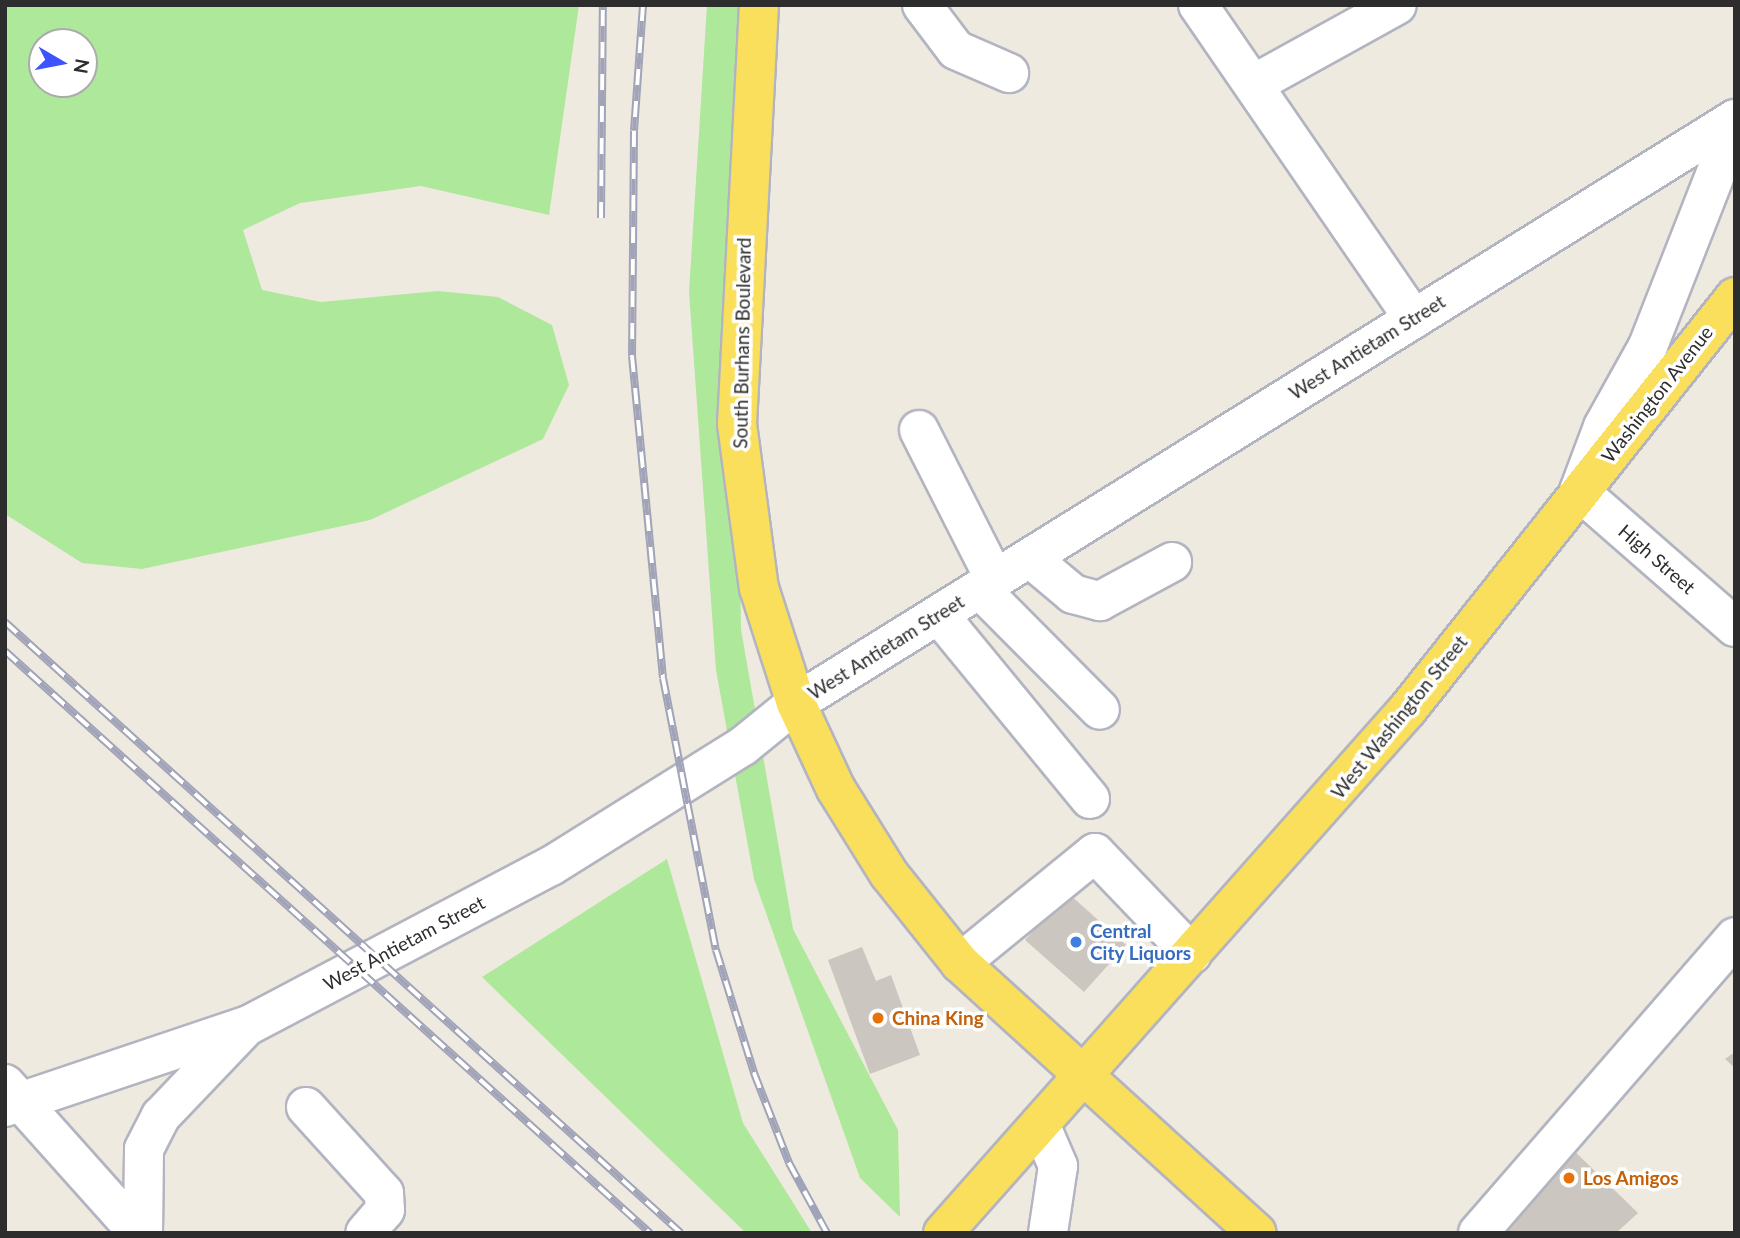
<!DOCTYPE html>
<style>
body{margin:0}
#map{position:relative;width:1740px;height:1238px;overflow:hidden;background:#efeadf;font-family:Lato,sans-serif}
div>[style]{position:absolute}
.green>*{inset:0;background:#aee89a}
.building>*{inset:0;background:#cbc6bf}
.roads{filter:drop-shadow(2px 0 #b3b4c1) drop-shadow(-2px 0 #b3b4c1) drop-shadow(0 2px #b3b4c1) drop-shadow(0 -2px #b3b4c1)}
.minor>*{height:38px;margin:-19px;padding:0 19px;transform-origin:19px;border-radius:19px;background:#fff}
.major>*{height:38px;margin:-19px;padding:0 19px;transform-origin:19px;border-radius:19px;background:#f9df5b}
.rail>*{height:8px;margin-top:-4px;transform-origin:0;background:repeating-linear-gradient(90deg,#fff 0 16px,#a1a3b8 0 32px);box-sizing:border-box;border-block:2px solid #a1a3b8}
.dots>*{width:19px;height:19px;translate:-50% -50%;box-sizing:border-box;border:4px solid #fff;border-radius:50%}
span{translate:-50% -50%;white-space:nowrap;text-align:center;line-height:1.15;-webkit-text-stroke:7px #fff;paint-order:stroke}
.street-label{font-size:19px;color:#2d2d2d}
.shop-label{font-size:19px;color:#366cbe;font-weight:700}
.left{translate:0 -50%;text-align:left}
.food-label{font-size:19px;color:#c56008;font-weight:700}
.frame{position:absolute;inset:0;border:7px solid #2d2d2d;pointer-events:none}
.north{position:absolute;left:28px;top:28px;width:70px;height:70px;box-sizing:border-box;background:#fff;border:2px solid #ababab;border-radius:50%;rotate:100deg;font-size:19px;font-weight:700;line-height:28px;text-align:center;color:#2d2d2d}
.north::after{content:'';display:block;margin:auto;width:24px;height:32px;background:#3d53ff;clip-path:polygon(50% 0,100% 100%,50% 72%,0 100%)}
</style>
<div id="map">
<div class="green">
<i style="clip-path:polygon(evenodd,5px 5px,579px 5px,549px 215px,421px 186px,300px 203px,243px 230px,262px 290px,321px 302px,438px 291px,498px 297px,552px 325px,569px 385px,543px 439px,370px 520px,142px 569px,82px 563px,5px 514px,5px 5px,42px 42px,84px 42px,84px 84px,42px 84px,42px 42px)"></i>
<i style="clip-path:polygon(707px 5px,745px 5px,734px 168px,741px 629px,793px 929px,898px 1130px,900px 1217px,860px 1178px,754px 879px,716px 670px,689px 292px)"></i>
<i style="clip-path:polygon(667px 859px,743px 1123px,812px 1233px,746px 1233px,482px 977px)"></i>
</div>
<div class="building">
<i style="clip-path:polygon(1068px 893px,1126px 945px,1084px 992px,1025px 940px)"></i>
<i style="clip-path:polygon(862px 947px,876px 981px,891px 975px,920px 1055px,870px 1074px,828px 960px)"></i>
<i style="clip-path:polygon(1735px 1052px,1735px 1068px,1725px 1059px)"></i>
<i style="clip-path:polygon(1566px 1143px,1638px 1213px,1616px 1233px,1493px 1233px)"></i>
</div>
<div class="roads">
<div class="minor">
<i style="left:922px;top:5px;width:56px;rotate:52.9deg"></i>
<i style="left:956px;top:50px;width:58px;rotate:23.5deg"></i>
<i style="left:1198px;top:5px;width:381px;rotate:55.5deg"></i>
<i style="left:1254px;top:84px;width:163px;rotate:-28.9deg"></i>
<i style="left:1735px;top:124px;width:238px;rotate:111.4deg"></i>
<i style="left:1648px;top:346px;width:93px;rotate:119.1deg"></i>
<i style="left:1603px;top:427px;width:68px;rotate:110.6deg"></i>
<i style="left:1579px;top:491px;width:207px;rotate:41.1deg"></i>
<i style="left:919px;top:430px;width:168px;rotate:63.1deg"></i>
<i style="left:1030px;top:558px;width:56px;rotate:39.9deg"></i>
<i style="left:1073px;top:594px;width:28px;rotate:15deg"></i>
<i style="left:1100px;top:601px;width:82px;rotate:-28.4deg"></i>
<i style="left:980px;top:589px;width:170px;rotate:45.2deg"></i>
<i style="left:939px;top:615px;width:238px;rotate:50.6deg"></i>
<i style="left:960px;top:963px;width:174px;rotate:-39.2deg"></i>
<i style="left:1095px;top:853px;width:140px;rotate:46.2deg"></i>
<i style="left:5px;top:1084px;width:200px;rotate:48.2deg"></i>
<i style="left:5px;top:1107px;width:257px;rotate:-18.6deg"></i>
<i style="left:249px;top:1025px;width:341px;rotate:-27.8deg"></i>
<i style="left:551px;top:866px;width:226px;rotate:-32deg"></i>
<i style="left:743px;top:746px;width:68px;rotate:-39.1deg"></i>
<i style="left:796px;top:703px;width:1106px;rotate:-31.88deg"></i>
<i style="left:306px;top:1107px;width:116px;rotate:47.8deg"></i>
<i style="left:384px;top:1193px;width:17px;rotate:87deg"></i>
<i style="left:385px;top:1210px;width:30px;rotate:131deg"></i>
<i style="left:1040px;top:1124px;width:46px;rotate:66.8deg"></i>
<i style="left:1058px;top:1166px;width:68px;rotate:98.5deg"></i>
<i style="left:143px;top:1233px;width:84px;rotate:-89.3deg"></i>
<i style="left:144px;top:1149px;width:37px;rotate:-63deg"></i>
<i style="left:161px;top:1116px;width:119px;rotate:-46.4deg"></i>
<i style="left:1478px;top:1233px;width:392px;rotate:-49deg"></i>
</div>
<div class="major">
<i style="left:759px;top:5px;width:420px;rotate:93deg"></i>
<i style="left:737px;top:424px;width:165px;rotate:82.4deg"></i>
<i style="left:759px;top:588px;width:121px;rotate:72.2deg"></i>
<i style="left:796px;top:703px;width:95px;rotate:65.1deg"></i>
<i style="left:836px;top:789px;width:100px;rotate:58.1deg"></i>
<i style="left:889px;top:874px;width:114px;rotate:51.4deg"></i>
<i style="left:960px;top:963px;width:401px;rotate:42.3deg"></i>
<i style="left:943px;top:1233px;width:701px;rotate:-48.41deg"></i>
<i style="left:1408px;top:709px;width:526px;rotate:-51.56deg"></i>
</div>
</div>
<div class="rail">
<i style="left:643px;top:5px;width:126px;rotate:94.1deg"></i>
<i style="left:634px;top:131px;width:225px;rotate:90.5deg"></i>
<i style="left:632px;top:356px;width:323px;rotate:84.5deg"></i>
<i style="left:663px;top:678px;width:277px;rotate:79deg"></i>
<i style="left:716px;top:950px;width:129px;rotate:72.8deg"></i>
<i style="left:754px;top:1073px;width:97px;rotate:68.7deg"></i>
<i style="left:789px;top:1163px;width:80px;rotate:61.5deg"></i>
<i style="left:601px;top:218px;width:213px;rotate:-89.5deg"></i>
<i style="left:5px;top:622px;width:911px;rotate:42.11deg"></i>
<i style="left:5px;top:651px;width:869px;rotate:42.06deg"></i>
</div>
<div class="dots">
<i style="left:1076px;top:942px;background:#3f7fe0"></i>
<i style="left:878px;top:1018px;background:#e8710a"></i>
<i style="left:1569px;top:1178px;background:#e8710a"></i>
</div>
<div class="street-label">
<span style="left:742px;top:343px;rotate:-89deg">South Burhans Boulevard</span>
<span style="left:1367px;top:347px;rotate:-32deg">West Antietam Street</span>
<span style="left:1657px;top:394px;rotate:-52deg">Washington Avenue</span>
<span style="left:1657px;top:559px;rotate:41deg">High Street</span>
<span style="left:886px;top:647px;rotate:-32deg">West Antietam Street</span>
<span style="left:1399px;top:717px;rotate:-51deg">West Washington Street</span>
<span style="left:404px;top:943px;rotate:-28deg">West Antietam Street</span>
</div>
<div class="shop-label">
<span class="left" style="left:1090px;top:942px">Central<br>City Liquors</span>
</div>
<div class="food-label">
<span class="left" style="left:892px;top:1018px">China King</span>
<span class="left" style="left:1583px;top:1178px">Los Amigos</span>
</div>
<div class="frame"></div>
<div class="north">N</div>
</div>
